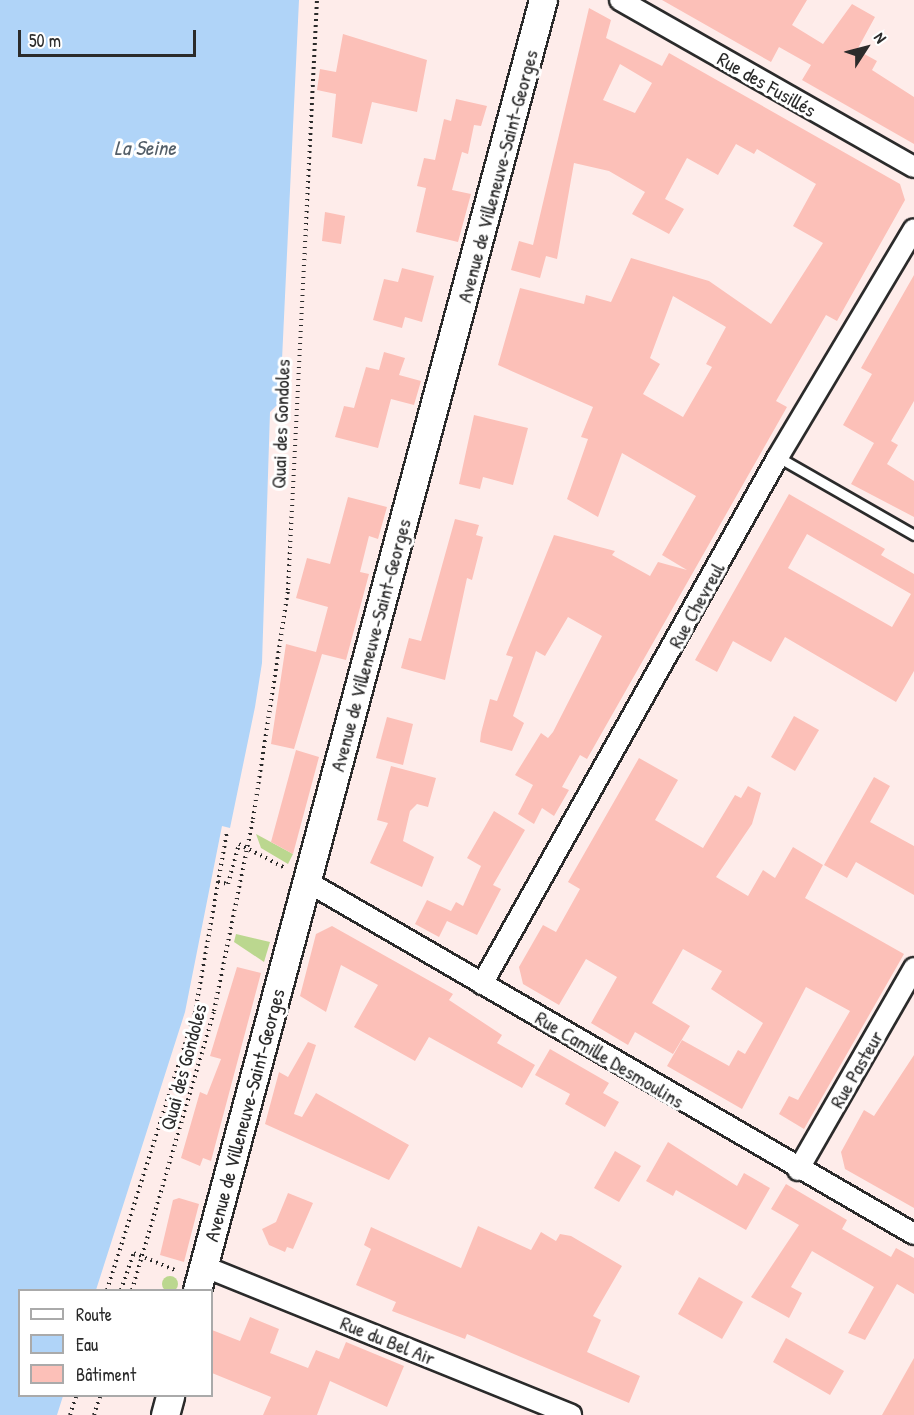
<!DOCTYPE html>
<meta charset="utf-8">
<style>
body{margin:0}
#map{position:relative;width:914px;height:1415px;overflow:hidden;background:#feecea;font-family:"Patrick Hand",sans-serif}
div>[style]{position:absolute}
.green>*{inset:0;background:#bbd78f}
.round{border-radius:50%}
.water>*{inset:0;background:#b0d4f8}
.building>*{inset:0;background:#fcc0b8}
.path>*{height:4px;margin-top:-2px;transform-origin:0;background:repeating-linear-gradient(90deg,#2b2b2b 0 1.5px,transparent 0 6px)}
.roads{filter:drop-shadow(2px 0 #2b2b2b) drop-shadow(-2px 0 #2b2b2b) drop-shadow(0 2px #2b2b2b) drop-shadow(0 -2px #2b2b2b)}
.lane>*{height:9px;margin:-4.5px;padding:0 4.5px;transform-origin:4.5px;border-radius:4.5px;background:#fff}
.street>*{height:20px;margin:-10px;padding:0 10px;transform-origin:10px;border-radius:10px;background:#fff}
.secondary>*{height:27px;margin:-13.5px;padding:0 13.5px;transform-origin:13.5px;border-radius:13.5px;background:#fff}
span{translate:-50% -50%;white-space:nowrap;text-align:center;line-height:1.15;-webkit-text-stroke:6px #fff;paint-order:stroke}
.street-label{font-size:20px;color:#2b2b2b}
.water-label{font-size:21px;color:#535e68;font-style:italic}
.legend{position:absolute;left:18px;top:1289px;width:195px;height:108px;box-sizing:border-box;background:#fff;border:2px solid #aaa;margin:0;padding:8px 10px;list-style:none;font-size:18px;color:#2b2b2b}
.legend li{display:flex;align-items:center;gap:12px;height:30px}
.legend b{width:30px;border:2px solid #aaa}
.north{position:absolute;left:836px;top:18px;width:60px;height:60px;-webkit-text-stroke:4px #fff;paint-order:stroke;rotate:54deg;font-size:16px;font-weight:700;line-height:24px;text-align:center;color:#2b2b2b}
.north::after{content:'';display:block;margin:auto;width:21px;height:27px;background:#2b2b2b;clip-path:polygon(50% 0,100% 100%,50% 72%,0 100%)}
.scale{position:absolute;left:18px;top:30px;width:178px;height:27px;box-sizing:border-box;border:3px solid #2b2b2b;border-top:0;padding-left:8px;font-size:18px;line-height:21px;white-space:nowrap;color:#2b2b2b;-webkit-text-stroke:4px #fff;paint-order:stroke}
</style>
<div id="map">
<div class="green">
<i style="clip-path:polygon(256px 834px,293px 854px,288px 864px,261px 848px)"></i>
<i style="clip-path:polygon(236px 934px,270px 942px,264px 962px,234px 942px)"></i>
<i class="round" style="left:162px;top:1276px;width:16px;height:16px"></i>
</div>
<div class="water">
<i style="clip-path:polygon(0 0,299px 0,280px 402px,270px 412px,262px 663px,255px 707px,230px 828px,222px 826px,185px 1012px,96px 1290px,20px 1290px,20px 1396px,63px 1396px,57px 1415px,0 1415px)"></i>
</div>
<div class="building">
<i style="clip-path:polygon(662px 0,807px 0,792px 25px,823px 44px,852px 4px,875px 17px,857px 50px,877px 61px,872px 70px,914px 97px,914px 144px,802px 80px,811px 65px,779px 47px,771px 62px)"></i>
<i style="clip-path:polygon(evenodd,589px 8px,611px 20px,606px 38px,662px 66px,669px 53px,900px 184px,905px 200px,837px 321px,826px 315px,776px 401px,787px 407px,587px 759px,580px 755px,562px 787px,569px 790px,554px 816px,542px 808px,534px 824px,518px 814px,533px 785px,515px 775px,541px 733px,548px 738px,553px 732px,602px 636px,568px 617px,545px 656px,536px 651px,513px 716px,524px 723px,512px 751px,480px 742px,481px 733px,490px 699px,497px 701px,513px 657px,506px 655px,554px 535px,615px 551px,612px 555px,650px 576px,658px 562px,687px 570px,662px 555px,696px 496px,622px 453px,598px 517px,567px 499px,588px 439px,581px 437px,593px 407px,498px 365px,520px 288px,584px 304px,586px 295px,611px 302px,631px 258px,709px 281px,771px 324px,823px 243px,793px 226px,816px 184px,757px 149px,754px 154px,736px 144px,718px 175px,687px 158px,665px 199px,684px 209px,669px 234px,632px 214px,645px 192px,609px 171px,574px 163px,557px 259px,546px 256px,540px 278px,511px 270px,519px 241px,533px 245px,589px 8px,620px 64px,652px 83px,635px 113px,603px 100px,620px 64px,589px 8px,673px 296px,726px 327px,706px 364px,712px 367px,683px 417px,643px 394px,660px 364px,650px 358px,673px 296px)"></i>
<i style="clip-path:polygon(343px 34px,427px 60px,417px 112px,372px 102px,362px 144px,332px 137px,336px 94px,317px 90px,320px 69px,336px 72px)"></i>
<i style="clip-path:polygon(456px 99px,487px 106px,481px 126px,474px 125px,468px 154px,462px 152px,452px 190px,471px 194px,458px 242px,416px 232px,426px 188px,417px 186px,424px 158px,435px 160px,444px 119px,451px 121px)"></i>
<i style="clip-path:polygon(325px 212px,345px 216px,341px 244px,322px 241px)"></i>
<i style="clip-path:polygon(402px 268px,434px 276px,422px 322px,405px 317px,402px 328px,373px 320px,384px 279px,398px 282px)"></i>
<i style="clip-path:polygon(914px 275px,914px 401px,891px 441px,898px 445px,887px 464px,914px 481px,914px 517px,851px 484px,874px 443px,843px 425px,872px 374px,861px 368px)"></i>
<i style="clip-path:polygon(384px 352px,405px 358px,399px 375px,421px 381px,414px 405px,391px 399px,378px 448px,335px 437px,344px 406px,354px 408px,366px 367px,379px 370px)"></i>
<i style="clip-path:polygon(474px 415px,528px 428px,513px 485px,483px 477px,480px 489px,459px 484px)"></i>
<i style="clip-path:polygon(evenodd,789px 494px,885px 549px,881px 555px,914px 574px,914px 671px,896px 702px,785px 637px,771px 662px,733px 641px,717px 672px,695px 660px,789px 494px,807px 534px,911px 594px,892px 627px,788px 568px,807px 534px)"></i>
<i style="clip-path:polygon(348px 497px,387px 507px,378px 539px,369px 536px,360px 572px,369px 574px,346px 660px,322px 654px,294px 749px,271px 744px,286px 644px,316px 652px,328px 607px,296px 598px,307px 558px,330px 564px)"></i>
<i style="clip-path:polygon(455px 519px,479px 525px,476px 535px,483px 537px,472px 580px,467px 578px,445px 680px,401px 668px,409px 638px,421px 641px)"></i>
<i style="clip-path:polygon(794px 716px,819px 730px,795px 771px,771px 757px)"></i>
<i style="clip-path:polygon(387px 717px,413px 724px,403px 765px,376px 758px)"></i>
<i style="clip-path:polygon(296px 750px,319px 757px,293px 854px,271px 842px)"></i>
<i style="clip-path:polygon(639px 758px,678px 780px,655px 820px,703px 848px,735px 795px,741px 798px,748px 786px,761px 793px,752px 824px,716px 877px,748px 896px,763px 870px,775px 878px,793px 847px,823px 865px,805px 898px,904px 954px,804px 1129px,779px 1114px,789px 1096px,798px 1100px,850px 1011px,806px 987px,742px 1109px,667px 1066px,682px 1040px,729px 1066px,738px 1050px,745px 1054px,763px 1023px,711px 989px,722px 971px,683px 949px,652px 1003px,690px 1026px,673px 1054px,635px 1032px,628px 1045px,591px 1023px,617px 977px,586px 959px,559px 1005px,523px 984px,519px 967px,543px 925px,556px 932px,580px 889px,568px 882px)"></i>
<i style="clip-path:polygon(391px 766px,436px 778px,428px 807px,417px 804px,410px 811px,403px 841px,434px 857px,422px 887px,370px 863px,388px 823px,377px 820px)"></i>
<i style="clip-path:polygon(874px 777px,890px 786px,870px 822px,914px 846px,914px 895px,856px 862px,847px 878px,824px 865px)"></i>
<i style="clip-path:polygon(494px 811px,525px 830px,493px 885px,501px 889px,477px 935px,447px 921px,439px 937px,415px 924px,427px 900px,451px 911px,456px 902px,463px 906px,481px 866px,467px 858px)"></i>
<i style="clip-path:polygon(332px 926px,453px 994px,449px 1000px,502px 1035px,497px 1043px,535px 1065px,522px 1088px,429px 1037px,415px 1061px,354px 1027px,378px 985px,341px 965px,326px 1012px,300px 996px,316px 934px)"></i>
<i style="clip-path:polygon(237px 967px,261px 973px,211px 1161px,203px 1158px,200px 1166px,181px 1158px,200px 1092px,207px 1095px,221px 1059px,210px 1056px)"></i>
<i style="clip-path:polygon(308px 1042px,316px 1045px,294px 1114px,302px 1117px,316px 1093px,409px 1145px,389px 1180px,265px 1124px,279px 1072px,288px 1077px)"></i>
<i style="clip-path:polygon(550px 1049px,609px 1083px,603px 1093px,619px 1102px,605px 1127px,565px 1104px,570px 1094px,535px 1075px)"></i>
<i style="clip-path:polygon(914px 1055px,914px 1208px,845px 1169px,841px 1152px,864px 1110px,874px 1116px)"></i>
<i style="clip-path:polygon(668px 1142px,737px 1186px,744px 1173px,770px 1188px,746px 1230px,676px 1190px,673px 1196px,646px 1181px)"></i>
<i style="clip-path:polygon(615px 1151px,641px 1166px,619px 1202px,594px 1188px)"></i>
<i style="clip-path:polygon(786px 1184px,847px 1220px,842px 1229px,891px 1257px,896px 1248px,914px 1258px,914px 1294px,897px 1284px,865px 1340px,848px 1333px,874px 1287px,812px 1251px,791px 1287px,802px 1293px,789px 1318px,751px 1297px,799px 1225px,771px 1209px)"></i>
<i style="clip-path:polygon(288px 1193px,313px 1203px,293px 1249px,287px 1247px,285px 1252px,269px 1245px,262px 1229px,276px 1222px)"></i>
<i style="clip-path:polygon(179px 1198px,199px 1204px,184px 1262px,160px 1255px,173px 1200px)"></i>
<i style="clip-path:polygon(478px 1226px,531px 1250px,541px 1232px,556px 1241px,560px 1234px,571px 1236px,622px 1266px,593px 1316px,601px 1320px,587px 1352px,640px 1376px,629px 1403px,467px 1334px,465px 1339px,392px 1311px,396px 1302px,356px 1285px,371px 1249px,364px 1245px,371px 1227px,461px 1268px)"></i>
<i style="clip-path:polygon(699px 1277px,743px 1302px,722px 1339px,678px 1314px)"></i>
<i style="clip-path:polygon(250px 1317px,279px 1329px,270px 1353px,308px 1368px,316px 1350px,339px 1359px,346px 1342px,404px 1366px,387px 1407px,330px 1381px,317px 1415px,263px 1415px,271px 1397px,212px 1373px,212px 1330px,240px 1341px)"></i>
<i style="clip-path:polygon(786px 1338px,844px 1371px,830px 1395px,773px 1362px)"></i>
<i style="clip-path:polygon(914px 1358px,914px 1415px,882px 1415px)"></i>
</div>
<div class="path">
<i style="left:218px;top:882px;width:10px;rotate:11deg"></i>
<i style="left:228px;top:884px;width:41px;rotate:-74.6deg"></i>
<i style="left:239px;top:844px;width:52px;rotate:27.6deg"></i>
<i style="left:107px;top:1290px;width:291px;rotate:-72.4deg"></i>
<i style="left:195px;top:1013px;width:185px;rotate:-80deg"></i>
<i style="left:121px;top:1290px;width:39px;rotate:-71deg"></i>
<i style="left:134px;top:1253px;width:47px;rotate:22.7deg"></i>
<i style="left:132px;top:1290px;width:291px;rotate:-73.6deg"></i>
<i style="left:214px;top:1011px;width:196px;rotate:-78.5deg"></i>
<i style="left:253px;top:819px;width:232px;rotate:-81.3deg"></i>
<i style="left:288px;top:590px;width:591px;rotate:-87.19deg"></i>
<i style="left:70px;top:1415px;width:20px;rotate:-72deg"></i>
<i style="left:94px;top:1415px;width:20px;rotate:-72deg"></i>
</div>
<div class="roads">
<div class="lane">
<i style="left:778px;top:457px;width:157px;rotate:29.8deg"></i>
</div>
<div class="street">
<i style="left:620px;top:0;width:338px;rotate:29.6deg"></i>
<i style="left:306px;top:881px;width:703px;rotate:30.14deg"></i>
<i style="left:482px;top:984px;width:604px;rotate:-60.68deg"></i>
<i style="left:778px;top:457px;width:265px;rotate:-59.2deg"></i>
<i style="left:798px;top:1170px;width:233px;rotate:-60.1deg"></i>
<i style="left:203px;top:1266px;width:397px;rotate:22deg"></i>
</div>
<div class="secondary">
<i style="left:197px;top:1290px;width:1336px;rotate:-74.99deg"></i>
<i style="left:165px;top:1415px;width:20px;rotate:-75deg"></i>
</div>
</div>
<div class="street-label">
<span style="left:767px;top:84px;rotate:30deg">Rue des Fusillés</span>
<span style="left:497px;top:176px;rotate:-75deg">Avenue de Villeneuve-Saint-Georges</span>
<span style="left:280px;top:424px;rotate:-88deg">Quai des Gondoles</span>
<span style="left:696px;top:605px;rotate:-61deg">Rue Chevreul</span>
<span style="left:370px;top:645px;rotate:-75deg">Avenue de Villeneuve-Saint-Georges</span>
<span style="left:610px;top:1059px;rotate:31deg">Rue Camille Desmoulins</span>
<span style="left:183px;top:1067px;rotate:-75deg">Quai des Gondoles</span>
<span style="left:856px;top:1069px;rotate:-60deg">Rue Pasteur</span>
<span style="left:244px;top:1115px;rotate:-75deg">Avenue de Villeneuve-Saint-Georges</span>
<span style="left:388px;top:1340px;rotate:22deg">Rue du Bel Air</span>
</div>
<div class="water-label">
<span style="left:145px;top:148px">La Seine</span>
</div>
<ul class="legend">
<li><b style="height:8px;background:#fff"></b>Route</li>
<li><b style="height:16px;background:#b0d4f8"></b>Eau</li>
<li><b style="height:16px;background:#fcc0b8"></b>Bâtiment</li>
</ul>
<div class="north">N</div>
<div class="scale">50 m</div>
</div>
